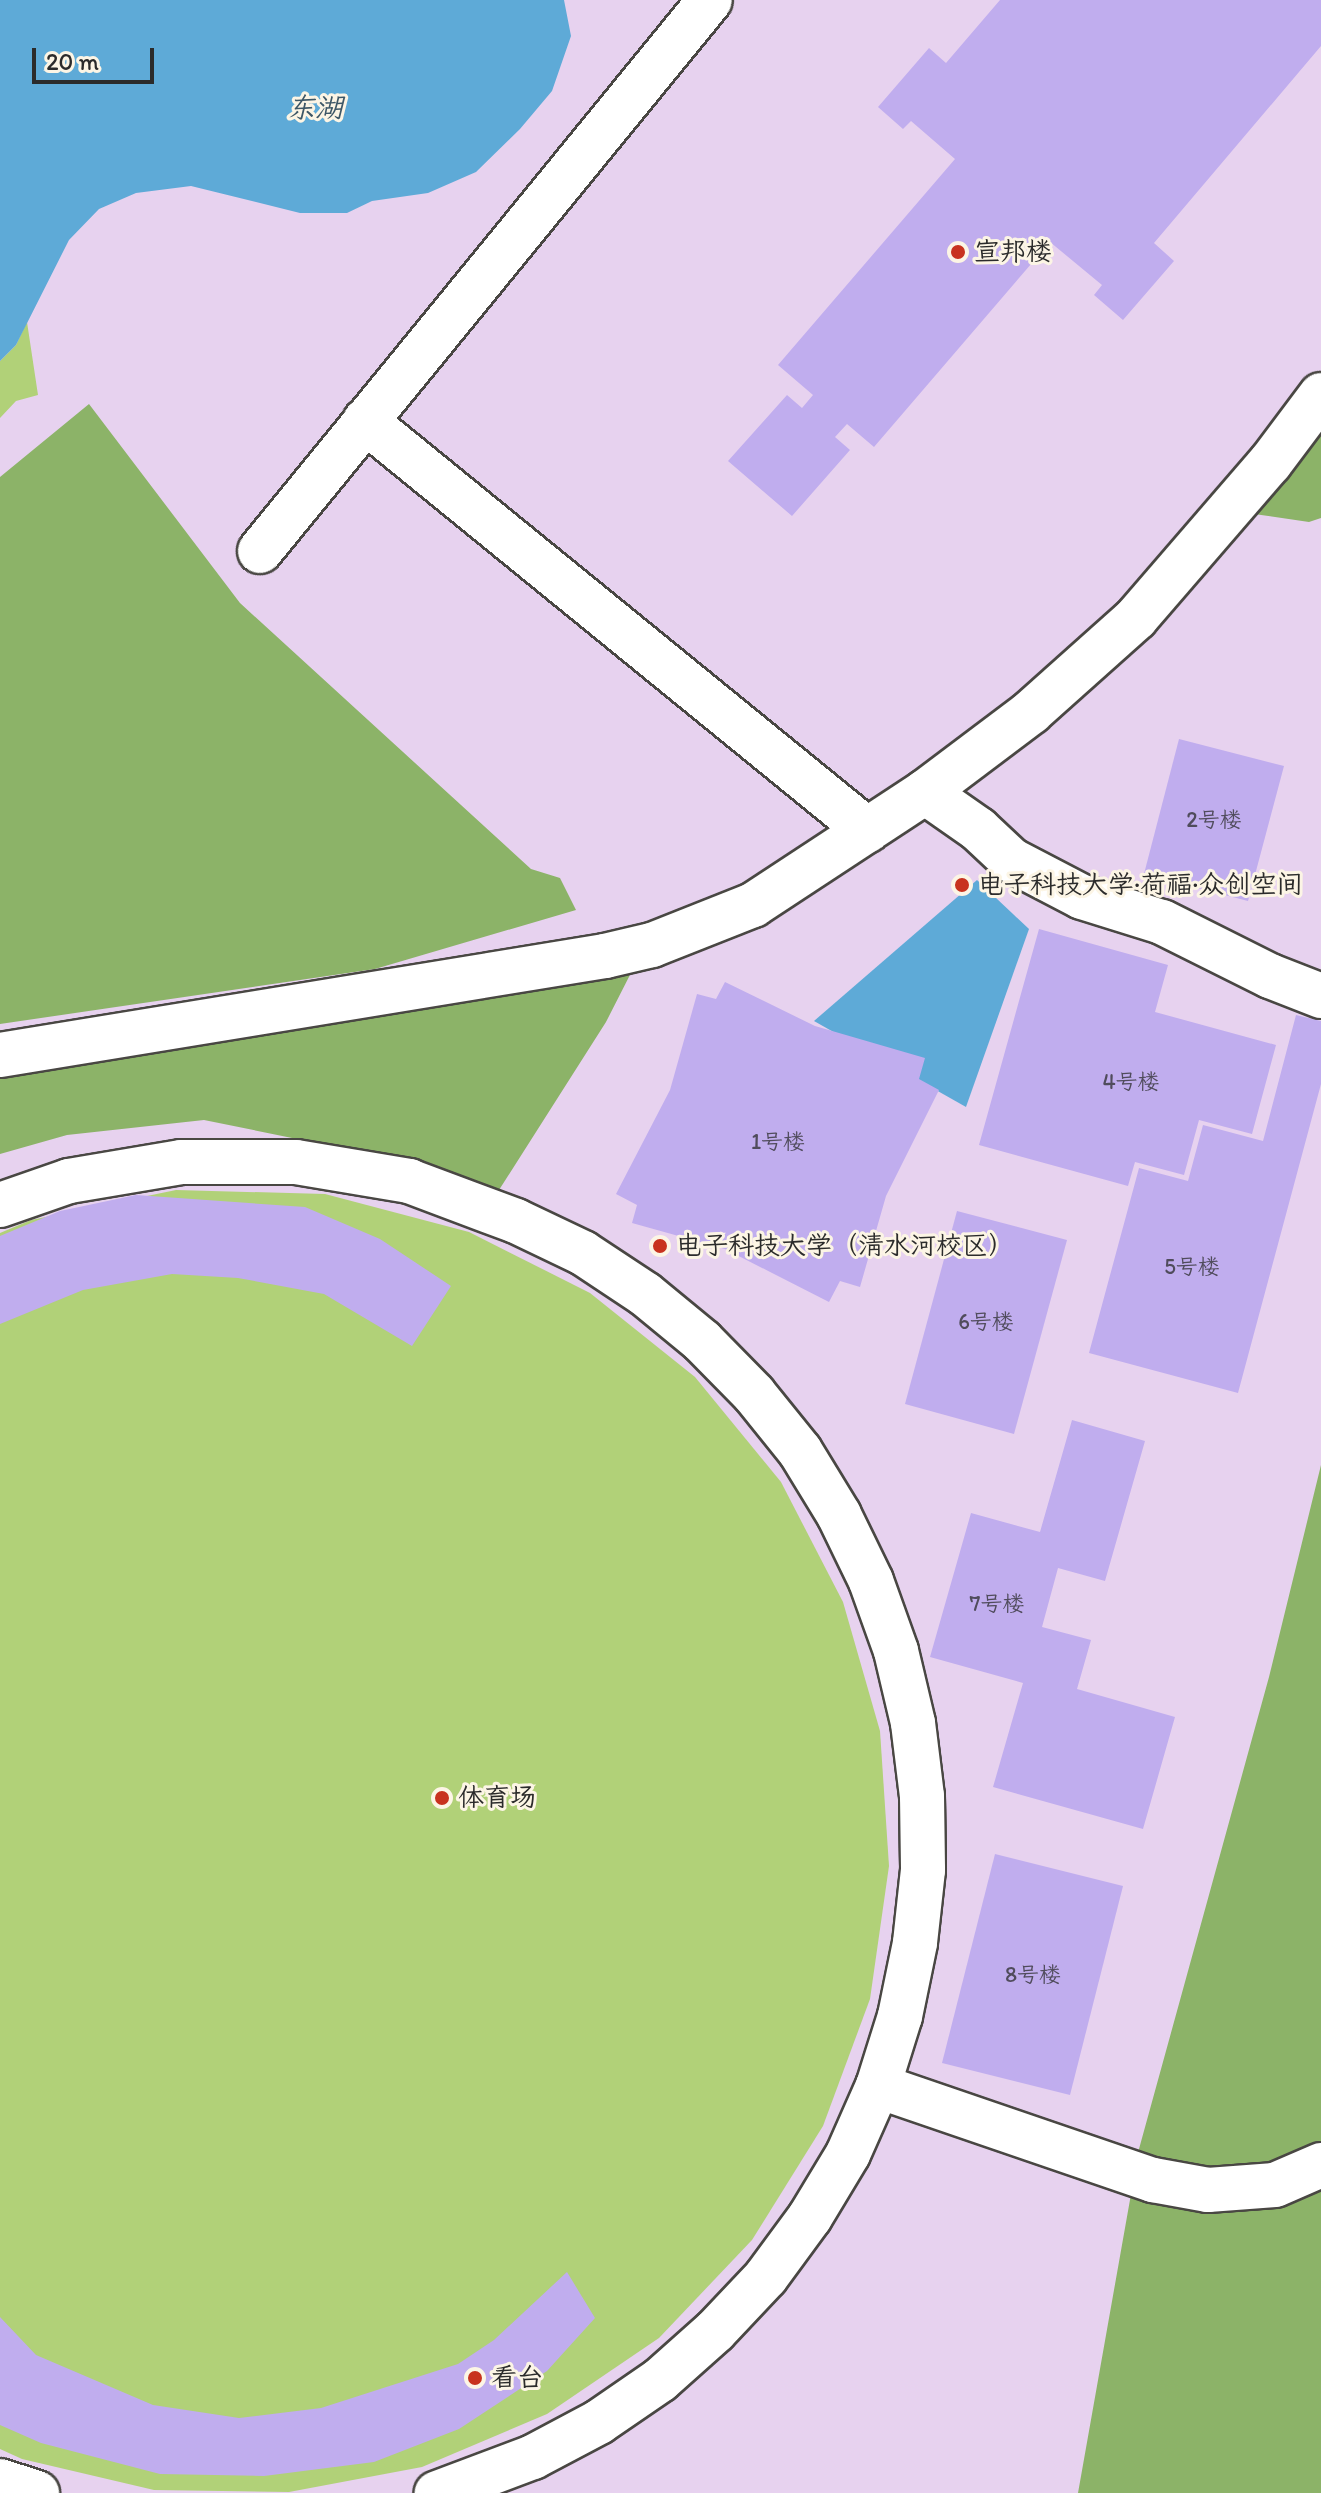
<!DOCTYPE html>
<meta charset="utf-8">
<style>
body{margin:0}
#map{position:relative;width:1321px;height:2493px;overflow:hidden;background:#f0e7cb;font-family:Itim,"LXGW WenKai TC",sans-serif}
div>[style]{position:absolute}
.built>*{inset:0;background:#e7d2ef}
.green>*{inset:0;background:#b1d178}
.forest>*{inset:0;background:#8cb368}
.water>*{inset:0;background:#5eaad7}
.building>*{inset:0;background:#c0adee}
.roads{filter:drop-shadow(2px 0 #494743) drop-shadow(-2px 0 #494743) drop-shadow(0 2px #494743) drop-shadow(0 -2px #494743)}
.minor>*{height:44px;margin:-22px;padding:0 22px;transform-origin:22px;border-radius:22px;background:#fff}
.dots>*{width:22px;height:22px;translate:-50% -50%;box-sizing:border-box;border:4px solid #fcf5e5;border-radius:50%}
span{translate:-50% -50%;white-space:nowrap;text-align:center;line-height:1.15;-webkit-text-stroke:6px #fcf5e5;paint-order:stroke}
.number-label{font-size:22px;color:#504c5c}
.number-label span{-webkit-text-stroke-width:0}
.poi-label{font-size:26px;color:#2b2b2b}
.left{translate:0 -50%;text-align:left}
.water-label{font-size:28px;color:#3d5767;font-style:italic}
.scale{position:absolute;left:32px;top:48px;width:122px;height:36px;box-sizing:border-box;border:4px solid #2b2b2b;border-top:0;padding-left:10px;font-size:24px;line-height:28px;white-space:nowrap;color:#2b2b2b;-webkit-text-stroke:6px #fcf5e5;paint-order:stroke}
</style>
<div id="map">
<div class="built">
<i style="clip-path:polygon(0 0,1321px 0,1321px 2493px,0 2493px)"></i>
</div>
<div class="green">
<i style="clip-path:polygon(27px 322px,38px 395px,16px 401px,0 418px,0 361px,16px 345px)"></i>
<i style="clip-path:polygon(176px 1190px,325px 1194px,469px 1232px,590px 1293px,695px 1377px,781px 1482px,843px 1602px,880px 1731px,889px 1866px,870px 1999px,823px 2126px,752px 2240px,659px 2338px,547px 2414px,422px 2467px,289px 2492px,154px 2490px,22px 2459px,0 2449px,0 1233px,31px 1220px)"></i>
</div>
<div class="forest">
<i style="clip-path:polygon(89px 404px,240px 603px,531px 869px,560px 878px,576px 910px,375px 969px,0 1024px,0 477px)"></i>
<i style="clip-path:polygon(1321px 431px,1321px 518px,1309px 522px,1254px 514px)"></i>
<i style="clip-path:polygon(634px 967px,606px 1022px,492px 1201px,351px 1150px,204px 1120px,67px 1135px,0 1154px,0 1065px)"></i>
<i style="clip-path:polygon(1321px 1465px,1321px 2493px,1078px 2493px,1139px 2149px,1269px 1677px)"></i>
</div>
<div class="water">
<i style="clip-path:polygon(0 0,564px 0,571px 36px,552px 91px,520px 129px,476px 172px,428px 193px,372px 201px,347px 213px,300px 213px,191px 186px,136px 193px,99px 209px,69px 240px,16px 345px,0 361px)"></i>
<i style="clip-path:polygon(977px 880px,1029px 929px,966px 1107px,814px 1021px)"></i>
</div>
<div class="building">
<i style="clip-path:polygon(1000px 0,1321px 0,1321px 46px,1154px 243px,1174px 261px,1123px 320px,1094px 295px,1102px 285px,1050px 242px,874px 447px,847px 424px,835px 437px,850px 450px,792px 516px,728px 461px,787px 395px,802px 408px,813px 395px,778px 365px,955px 159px,911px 121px,903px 129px,878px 107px,929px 48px,946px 63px)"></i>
<i style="clip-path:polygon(1179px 739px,1284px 766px,1248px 901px,1144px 874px)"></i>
<i style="clip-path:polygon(1039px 929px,1168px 965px,1155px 1012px,1276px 1045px,1252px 1134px,1199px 1120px,1184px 1175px,1135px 1162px,1128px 1186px,979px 1145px)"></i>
<i style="clip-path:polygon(725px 982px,815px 1026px,925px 1058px,919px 1079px,939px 1090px,886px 1196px,860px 1287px,840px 1281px,829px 1302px,725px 1249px,632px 1223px,637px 1205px,616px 1194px,670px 1090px,697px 994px,716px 999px)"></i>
<i style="clip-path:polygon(1296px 1015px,1321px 1021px,1321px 1084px,1238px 1393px,1089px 1353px,1139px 1168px,1188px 1181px,1203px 1125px,1263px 1141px)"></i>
<i style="clip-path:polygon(136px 1195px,305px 1207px,380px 1239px,451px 1286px,412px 1346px,324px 1294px,238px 1278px,172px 1274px,83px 1290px,0 1324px,0 1236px,60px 1211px)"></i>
<i style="clip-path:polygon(957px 1211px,1067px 1240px,1014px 1434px,905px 1404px)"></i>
<i style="clip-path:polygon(1072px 1420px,1145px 1441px,1105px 1581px,1058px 1568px,1042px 1627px,1091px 1640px,1077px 1689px,1175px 1717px,1143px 1829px,993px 1787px,1023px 1683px,930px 1657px,971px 1513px,1040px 1532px)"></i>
<i style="clip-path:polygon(995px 1854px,1123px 1886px,1070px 2095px,942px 2063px)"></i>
<i style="clip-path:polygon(567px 2272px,595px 2318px,547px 2371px,459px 2429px,374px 2462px,264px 2476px,160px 2474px,41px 2443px,0 2425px,0 2317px,36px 2355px,153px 2405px,239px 2418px,321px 2408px,458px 2364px,494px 2340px)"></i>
</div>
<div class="roads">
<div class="minor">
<i style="left:365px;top:421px;width:648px;rotate:39.17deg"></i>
<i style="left:260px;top:551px;width:711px;rotate:-50.76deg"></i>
<i style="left:925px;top:792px;width:65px;rotate:34.9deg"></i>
<i style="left:978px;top:829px;width:45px;rotate:43.2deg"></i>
<i style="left:1011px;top:860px;width:80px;rotate:27.5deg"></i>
<i style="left:1082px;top:897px;width:84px;rotate:17.4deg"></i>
<i style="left:1162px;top:922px;width:121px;rotate:26.6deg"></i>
<i style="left:1270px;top:976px;width:55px;rotate:21.4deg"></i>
<i style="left:0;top:1055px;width:613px;rotate:-9.29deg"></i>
<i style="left:605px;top:956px;width:48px;rotate:-13.2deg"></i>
<i style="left:652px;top:945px;width:109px;rotate:-21.6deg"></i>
<i style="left:753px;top:905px;width:206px;rotate:-33.3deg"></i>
<i style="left:925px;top:792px;width:133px;rotate:-37deg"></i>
<i style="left:1031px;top:712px;width:141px;rotate:-41.8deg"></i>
<i style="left:1136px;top:618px;width:205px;rotate:-49.2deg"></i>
<i style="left:1270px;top:463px;width:85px;rotate:-53.1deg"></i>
<i style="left:0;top:1205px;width:73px;rotate:-19.2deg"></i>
<i style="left:69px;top:1181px;width:114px;rotate:-9.6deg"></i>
<i style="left:181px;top:1162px;width:115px"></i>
<i style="left:296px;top:1162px;width:115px;rotate:9.5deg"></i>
<i style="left:409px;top:1181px;width:114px;rotate:20.5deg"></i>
<i style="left:516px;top:1221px;width:74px;rotate:25.5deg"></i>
<i style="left:583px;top:1253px;width:74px;rotate:33.5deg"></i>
<i style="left:645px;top:1294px;width:74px;rotate:39.5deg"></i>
<i style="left:702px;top:1341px;width:74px;rotate:45.5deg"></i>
<i style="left:754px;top:1394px;width:73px;rotate:51.1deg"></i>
<i style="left:800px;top:1451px;width:75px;rotate:58.6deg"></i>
<i style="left:839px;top:1515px;width:73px;rotate:64.1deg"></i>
<i style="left:871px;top:1581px;width:74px;rotate:70.3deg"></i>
<i style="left:896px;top:1651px;width:74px;rotate:76.7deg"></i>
<i style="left:913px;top:1723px;width:74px;rotate:83deg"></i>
<i style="left:922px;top:1796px;width:74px;rotate:89.2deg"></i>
<i style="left:923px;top:1870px;width:73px;rotate:96.3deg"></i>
<i style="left:915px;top:1943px;width:75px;rotate:101.6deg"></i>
<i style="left:900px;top:2016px;width:73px;rotate:107.4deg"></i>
<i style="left:878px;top:2086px;width:74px;rotate:113.8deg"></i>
<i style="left:848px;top:2154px;width:74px;rotate:121.1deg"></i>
<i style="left:810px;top:2217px;width:74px;rotate:126.3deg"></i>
<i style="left:766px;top:2277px;width:74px;rotate:133.4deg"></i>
<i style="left:715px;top:2331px;width:74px;rotate:138.3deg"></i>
<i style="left:660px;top:2380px;width:74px;rotate:145.5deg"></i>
<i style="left:599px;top:2422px;width:75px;rotate:152.1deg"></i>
<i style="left:533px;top:2457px;width:103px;rotate:159.4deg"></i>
<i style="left:878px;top:2086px;width:291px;rotate:18.9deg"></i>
<i style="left:1153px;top:2180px;width:56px;rotate:10.3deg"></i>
<i style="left:1208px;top:2190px;width:67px;rotate:-4.3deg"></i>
<i style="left:1275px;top:2185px;width:50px;rotate:-23.5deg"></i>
<i style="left:0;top:2481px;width:39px;rotate:18deg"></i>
</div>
</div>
<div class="dots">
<i style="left:958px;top:252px;background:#c8321e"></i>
<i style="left:962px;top:885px;background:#c8321e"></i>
<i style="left:660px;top:1246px;background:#c8321e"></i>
<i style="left:442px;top:1798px;background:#c8321e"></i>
<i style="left:475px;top:2378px;background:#c8321e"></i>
</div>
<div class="number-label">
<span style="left:1214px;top:820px">2号楼</span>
<span style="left:1131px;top:1082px">4号楼</span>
<span style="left:778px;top:1142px">1号楼</span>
<span style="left:1192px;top:1267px">5号楼</span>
<span style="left:986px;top:1322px">6号楼</span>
<span style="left:997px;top:1604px">7号楼</span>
<span style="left:1033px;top:1975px">8号楼</span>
</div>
<div class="poi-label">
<span class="left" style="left:974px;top:252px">宣邦楼</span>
<span class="left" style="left:978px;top:885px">电子科技大学·荷福·众创空间</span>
<span class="left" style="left:676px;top:1246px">电子科技大学（清水河校区）</span>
<span class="left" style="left:458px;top:1798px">体育场</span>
<span class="left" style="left:491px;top:2378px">看台</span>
</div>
<div class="water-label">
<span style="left:315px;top:107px">东湖</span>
</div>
<div class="scale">20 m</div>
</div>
